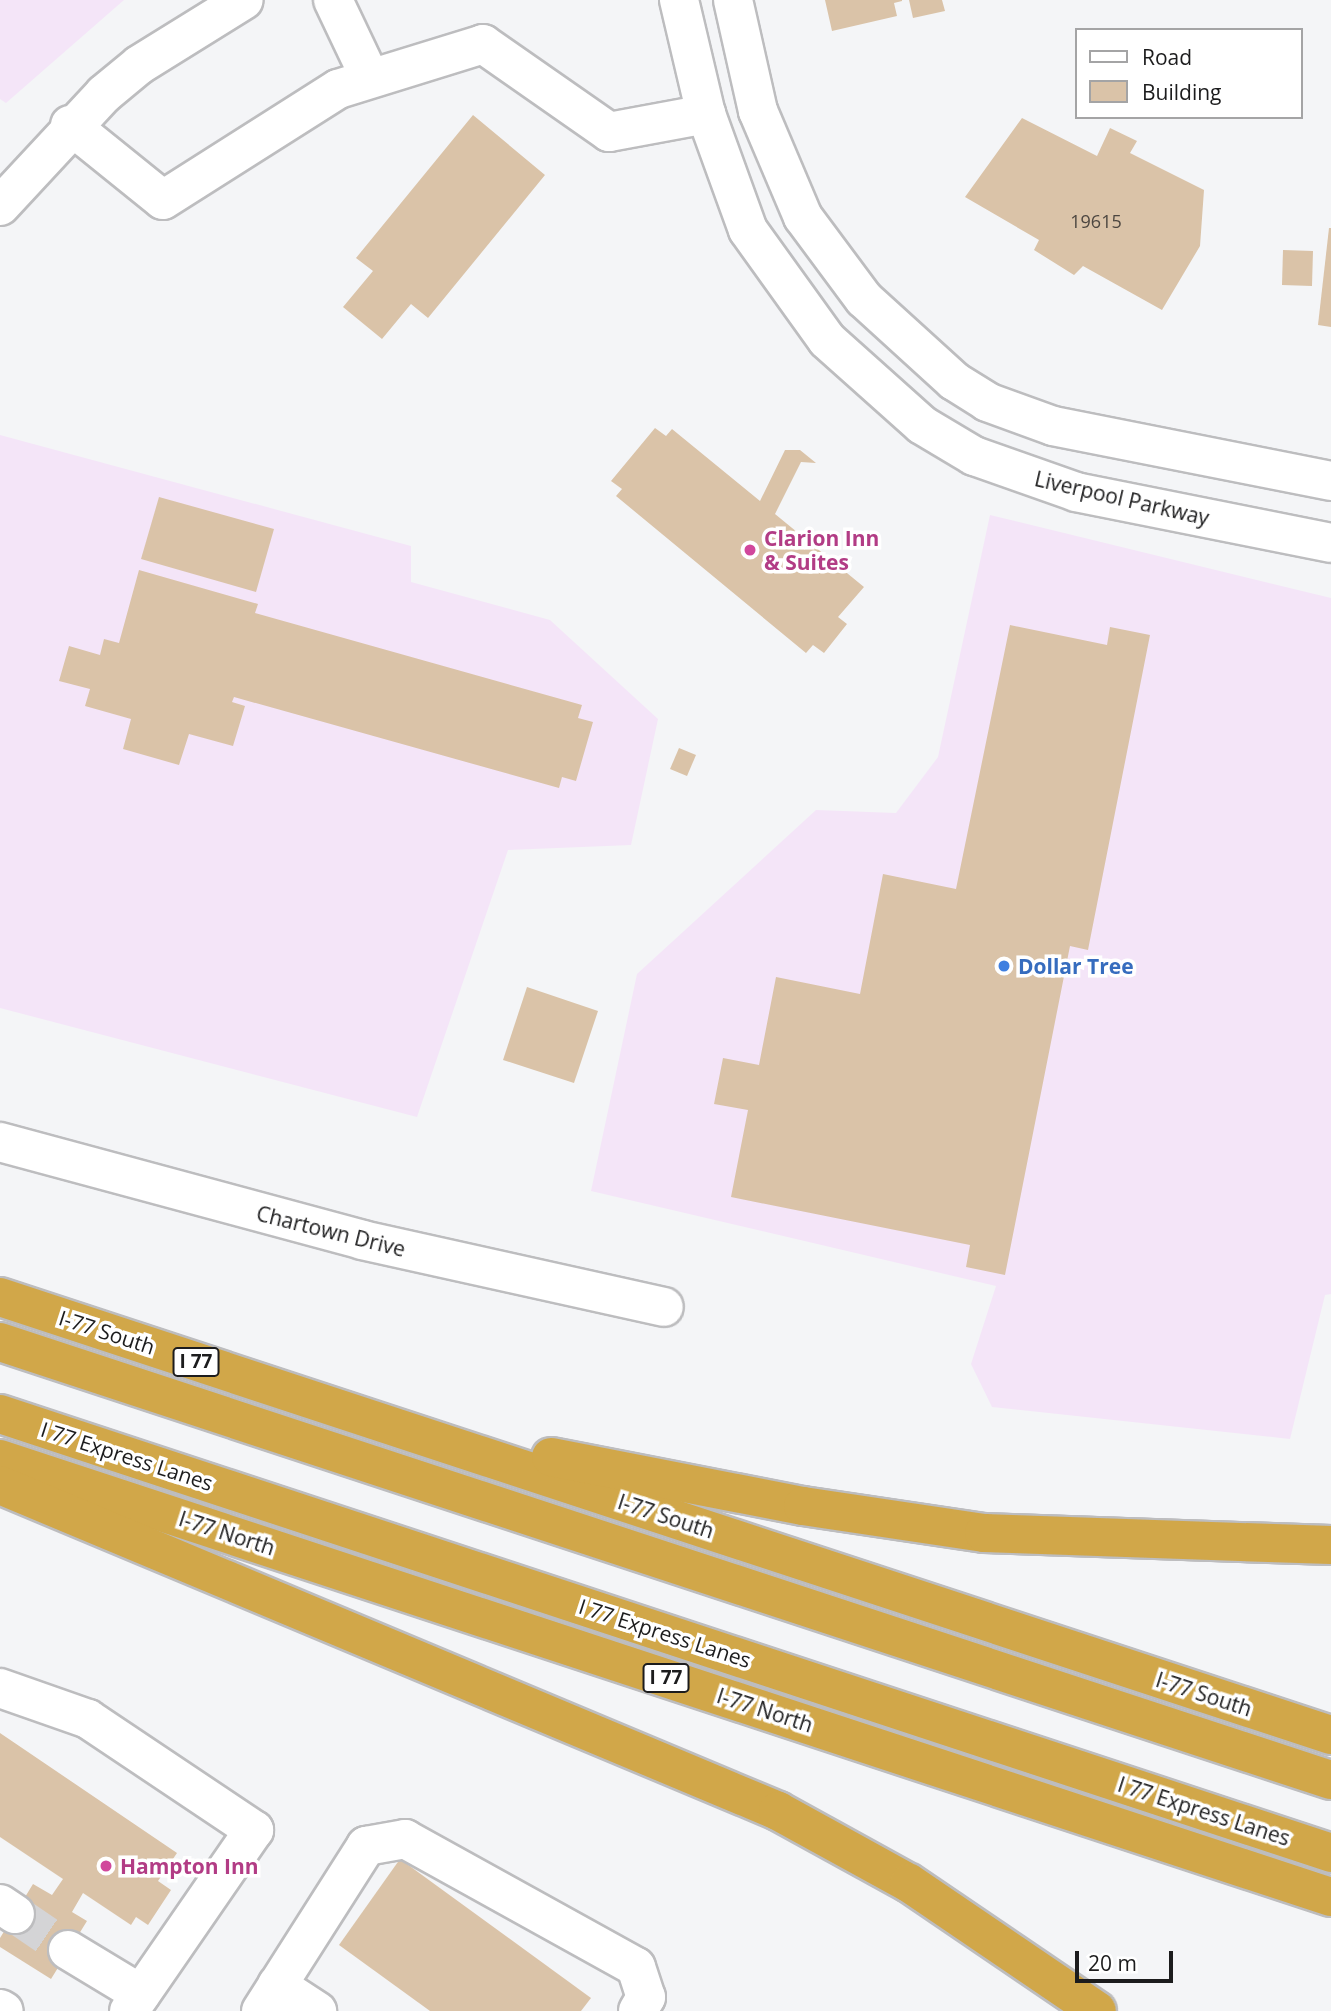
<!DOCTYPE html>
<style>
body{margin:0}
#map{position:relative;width:1331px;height:2011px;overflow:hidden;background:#f4f5f7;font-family:"Open Sans",sans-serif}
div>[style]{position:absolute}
.commercial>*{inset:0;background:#f4e5f8}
.building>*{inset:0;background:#dac3a8}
.minor-tunnel>*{height:38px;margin-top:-19px;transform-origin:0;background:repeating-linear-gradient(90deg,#d4d4d6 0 38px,transparent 0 57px)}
.roads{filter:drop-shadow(2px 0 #bdbdbf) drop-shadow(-2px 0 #bdbdbf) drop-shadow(0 2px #bdbdbf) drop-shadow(0 -2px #bdbdbf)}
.minor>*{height:38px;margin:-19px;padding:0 19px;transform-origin:19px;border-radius:19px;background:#fff}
.highway>*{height:38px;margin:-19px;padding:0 19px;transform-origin:19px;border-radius:19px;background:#d1a749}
.dots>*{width:19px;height:19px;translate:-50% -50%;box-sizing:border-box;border:4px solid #fff;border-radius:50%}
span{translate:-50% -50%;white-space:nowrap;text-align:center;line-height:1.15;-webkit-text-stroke:7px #fff;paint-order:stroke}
.number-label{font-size:18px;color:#4c4640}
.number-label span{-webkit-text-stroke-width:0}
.shield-label span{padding:2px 5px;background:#fff;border:2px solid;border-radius:5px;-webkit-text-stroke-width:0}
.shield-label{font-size:19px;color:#1c1c1d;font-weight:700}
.street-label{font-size:21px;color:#1c1c1d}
.hotel-label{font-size:21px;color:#b23c85;font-weight:700}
.left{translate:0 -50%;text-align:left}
.shop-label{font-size:21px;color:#366cbe;font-weight:700}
.legend{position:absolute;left:1075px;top:28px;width:228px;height:91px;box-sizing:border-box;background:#fff;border:2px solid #a4a4a5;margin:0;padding:9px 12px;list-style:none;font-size:21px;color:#1c1c1d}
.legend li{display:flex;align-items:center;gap:14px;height:35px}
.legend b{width:35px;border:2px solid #a4a4a5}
.scale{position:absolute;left:1075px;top:1951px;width:98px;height:32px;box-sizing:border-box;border:4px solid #1c1c1d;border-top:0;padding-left:9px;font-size:21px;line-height:24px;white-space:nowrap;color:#1c1c1d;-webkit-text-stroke:5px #fff;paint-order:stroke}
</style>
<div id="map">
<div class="commercial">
<i style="clip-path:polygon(0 0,124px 0,6px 103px,0 99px)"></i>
<i style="clip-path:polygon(0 435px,411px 546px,411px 582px,550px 620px,658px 719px,631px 845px,508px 850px,417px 1117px,0 1008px)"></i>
<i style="clip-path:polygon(990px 515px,1331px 598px,1331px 1294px,1325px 1295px,1290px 1439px,992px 1407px,971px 1364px,996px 1286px,591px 1191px,637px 974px,816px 810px,896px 813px,938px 757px)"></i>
</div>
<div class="building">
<i style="clip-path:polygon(825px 0,902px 0,902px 1px,894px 3px,897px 16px,832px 31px)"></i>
<i style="clip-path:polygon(909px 0,942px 0,945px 11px,913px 18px)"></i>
<i style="clip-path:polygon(473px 115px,545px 175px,428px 318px,411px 304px,382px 339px,343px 307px,373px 271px,356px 258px)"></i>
<i style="clip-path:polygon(1022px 118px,1097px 156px,1110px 128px,1137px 141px,1130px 153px,1204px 190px,1200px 246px,1162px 310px,1083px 266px,1074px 275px,1034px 250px,1039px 240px,965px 197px)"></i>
<i style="clip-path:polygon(1329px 228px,1331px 228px,1331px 327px,1318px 325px)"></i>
<i style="clip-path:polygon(1283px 250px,1313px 251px,1312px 286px,1282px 285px)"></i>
<i style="clip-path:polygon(655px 428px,666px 436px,672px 429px,760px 501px,785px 450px,800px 450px,816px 463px,801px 462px,775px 514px,864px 587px,838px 617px,847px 624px,824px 653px,813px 645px,806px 653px,616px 496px,622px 489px,611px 481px)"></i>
<i style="clip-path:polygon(159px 497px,274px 529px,256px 592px,141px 559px)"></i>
<i style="clip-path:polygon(139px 570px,258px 604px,255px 613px,582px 705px,578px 718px,593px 722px,576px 781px,562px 777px,559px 788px,234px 697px,232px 702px,245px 706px,233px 746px,189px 734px,179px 765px,123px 749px,131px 719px,85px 706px,90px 689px,59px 681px,69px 646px,100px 655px,104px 639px,119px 643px)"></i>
<i style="clip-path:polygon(1010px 625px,1107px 645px,1110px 627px,1150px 635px,1088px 950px,1070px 946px,1005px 1275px,966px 1267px,970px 1245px,731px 1197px,748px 1110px,714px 1104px,723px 1058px,759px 1065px,776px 977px,860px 994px,883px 874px,956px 889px)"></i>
<i style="clip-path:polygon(679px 748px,696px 755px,687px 776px,670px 769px)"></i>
<i style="clip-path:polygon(527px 987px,598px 1011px,574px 1083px,503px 1060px)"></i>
<i style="clip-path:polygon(0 1733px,177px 1853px,158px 1881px,171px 1890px,148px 1925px,136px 1917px,131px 1925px,83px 1893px,72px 1912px,87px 1921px,51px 1979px,0 1947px,0 1938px,33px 1884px,52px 1895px,63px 1879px,0 1837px)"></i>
<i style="clip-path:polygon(400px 1859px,591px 1998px,581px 2011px,430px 2011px,339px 1945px)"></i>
</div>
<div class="minor-tunnel">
<i style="left:15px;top:1914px;width:64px;rotate:34.2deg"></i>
</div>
<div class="roads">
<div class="minor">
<i style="left:333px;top:0;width:86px;rotate:64.6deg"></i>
<i style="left:679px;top:0;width:117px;rotate:76.7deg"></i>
<i style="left:706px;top:114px;width:123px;rotate:70.1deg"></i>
<i style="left:748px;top:230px;width:135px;rotate:54.3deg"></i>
<i style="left:827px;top:340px;width:127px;rotate:41.8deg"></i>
<i style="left:922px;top:425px;width:61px;rotate:30.8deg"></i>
<i style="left:974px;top:456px;width:108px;rotate:19.4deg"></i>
<i style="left:1076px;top:492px;width:260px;rotate:11.3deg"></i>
<i style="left:733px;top:0;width:114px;rotate:77.3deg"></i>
<i style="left:758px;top:111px;width:115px;rotate:67deg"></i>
<i style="left:803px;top:217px;width:102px;rotate:53.4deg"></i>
<i style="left:864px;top:299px;width:122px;rotate:42.3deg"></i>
<i style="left:954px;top:381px;width:39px;rotate:32deg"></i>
<i style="left:987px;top:402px;width:70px;rotate:20deg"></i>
<i style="left:1053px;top:426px;width:283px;rotate:11.2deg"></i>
<i style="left:70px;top:125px;width:119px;rotate:38.9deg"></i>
<i style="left:163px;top:200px;width:207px;rotate:-32.4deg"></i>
<i style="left:338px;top:89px;width:152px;rotate:-17.2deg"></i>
<i style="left:483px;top:44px;width:154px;rotate:34.9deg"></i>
<i style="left:609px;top:132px;width:99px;rotate:-10.5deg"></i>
<i style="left:0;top:206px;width:153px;rotate:-47.1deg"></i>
<i style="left:104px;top:94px;width:45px;rotate:-39.6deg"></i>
<i style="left:139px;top:65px;width:123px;rotate:-31.8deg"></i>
<i style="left:0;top:1142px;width:375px;rotate:15.1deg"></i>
<i style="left:362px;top:1240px;width:309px;rotate:12.5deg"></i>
<i style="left:0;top:1688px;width:93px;rotate:19.4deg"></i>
<i style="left:88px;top:1719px;width:200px;rotate:33.8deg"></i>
<i style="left:254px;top:1830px;width:220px;rotate:124.6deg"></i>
<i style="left:0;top:1904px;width:18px;rotate:34deg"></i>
<i style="left:68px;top:1950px;width:85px;rotate:31.1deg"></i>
<i style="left:277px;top:1985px;width:48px;rotate:33deg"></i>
<i style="left:0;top:2009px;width:4px;rotate:27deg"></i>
<i style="left:261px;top:2011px;width:196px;rotate:-57.5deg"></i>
<i style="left:366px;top:1846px;width:40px;rotate:-10deg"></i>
<i style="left:405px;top:1839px;width:264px;rotate:29deg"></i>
<i style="left:636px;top:1967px;width:32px;rotate:72deg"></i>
<i style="left:646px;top:1997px;width:16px;rotate:120deg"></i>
</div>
<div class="highway">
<i style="left:0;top:1297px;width:1401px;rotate:18.22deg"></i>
<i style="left:0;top:1342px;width:1401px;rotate:18.22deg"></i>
<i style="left:0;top:1414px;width:1402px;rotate:18.25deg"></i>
<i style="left:551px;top:1457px;width:257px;rotate:11deg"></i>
<i style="left:803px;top:1506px;width:183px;rotate:8.5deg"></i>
<i style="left:984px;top:1533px;width:347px;rotate:2deg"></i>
<i style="left:0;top:1459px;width:1401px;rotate:18.22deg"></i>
<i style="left:0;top:1485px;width:844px;rotate:22.73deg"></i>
<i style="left:778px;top:1811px;width:149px;rotate:28.8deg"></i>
<i style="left:909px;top:1883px;width:227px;rotate:34.2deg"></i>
</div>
</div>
<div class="dots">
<i style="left:750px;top:550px;background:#d1479c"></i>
<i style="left:1004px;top:966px;background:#3f7fe0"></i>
<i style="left:106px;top:1866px;background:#d1479c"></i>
</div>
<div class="number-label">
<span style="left:1096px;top:221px">19615</span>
</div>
<div class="shield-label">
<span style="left:196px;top:1362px">I 77</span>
<span style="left:666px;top:1678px">I 77</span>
</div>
<div class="street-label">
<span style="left:1122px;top:498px;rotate:13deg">Liverpool Parkway</span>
<span style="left:331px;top:1231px;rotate:14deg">Chartown Drive</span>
<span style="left:107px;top:1332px;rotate:18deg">I-77 South</span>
<span style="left:127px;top:1456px;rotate:18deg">I 77 Express Lanes</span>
<span style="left:666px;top:1516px;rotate:18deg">I-77 South</span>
<span style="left:227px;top:1533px;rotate:18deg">I-77 North</span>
<span style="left:665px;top:1633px;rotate:18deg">I 77 Express Lanes</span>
<span style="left:1204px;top:1694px;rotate:18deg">I-77 South</span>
<span style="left:765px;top:1710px;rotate:18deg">I-77 North</span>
<span style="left:1204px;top:1811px;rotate:18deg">I 77 Express Lanes</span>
</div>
<div class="hotel-label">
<span class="left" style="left:764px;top:550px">Clarion Inn<br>&amp; Suites</span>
<span class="left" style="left:120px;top:1866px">Hampton Inn</span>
</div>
<div class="shop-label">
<span class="left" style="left:1018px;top:966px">Dollar Tree</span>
</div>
<ul class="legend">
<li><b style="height:9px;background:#fff"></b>Road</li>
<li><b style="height:19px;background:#dac3a8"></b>Building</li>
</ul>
<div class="scale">20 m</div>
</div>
